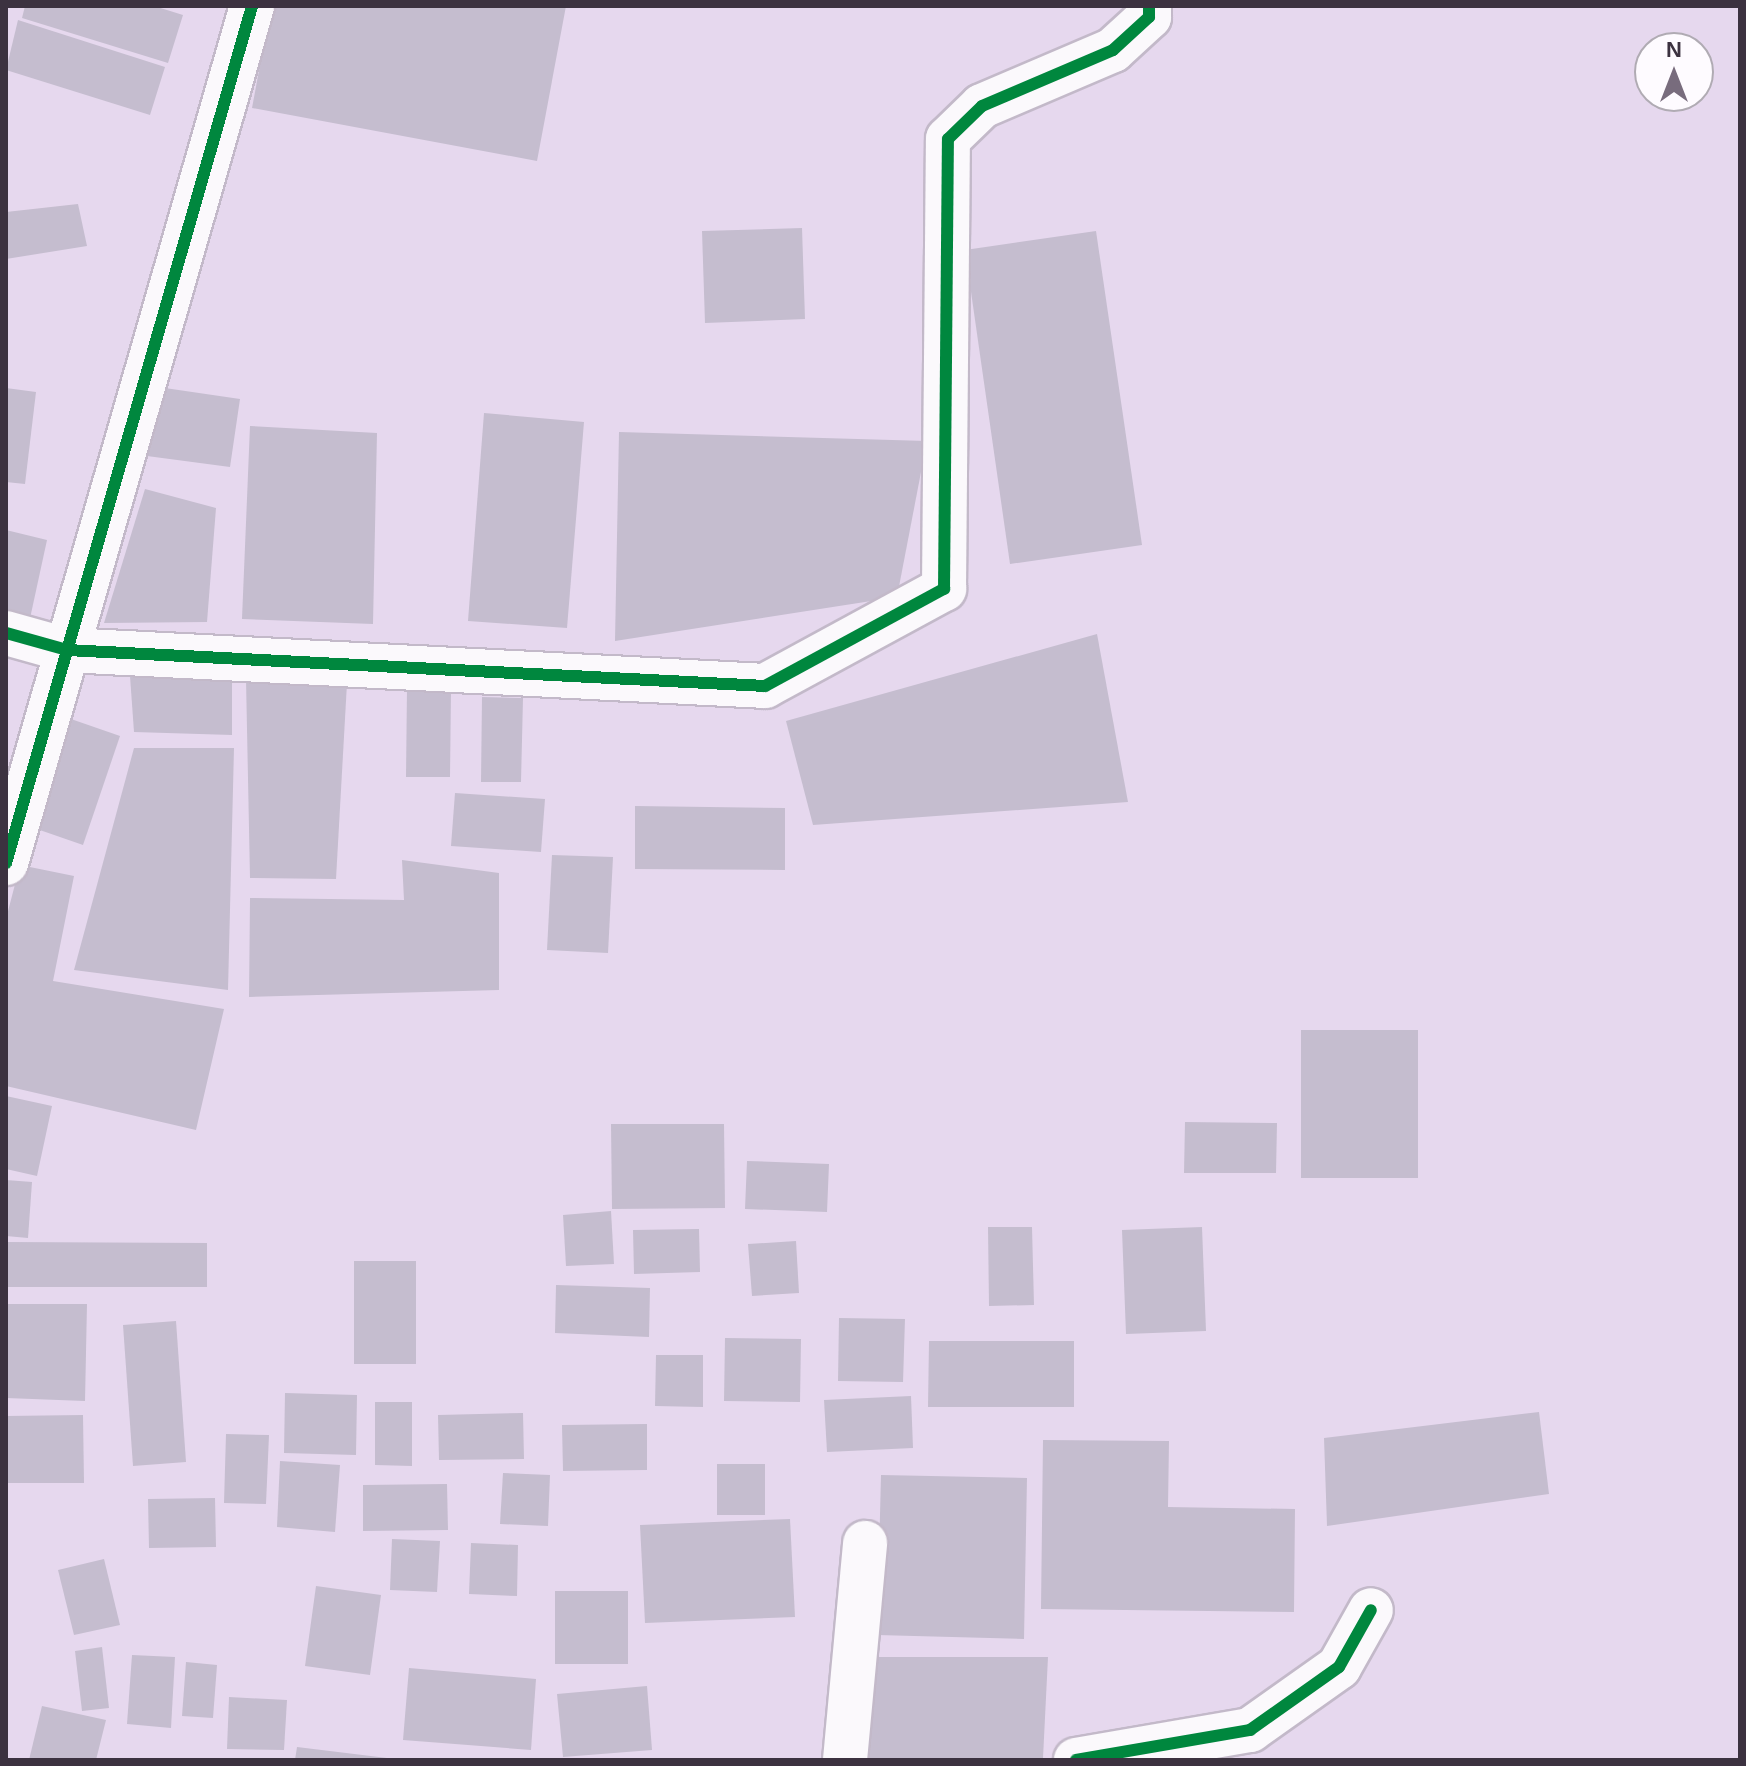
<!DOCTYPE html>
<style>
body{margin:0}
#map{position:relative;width:1746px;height:1766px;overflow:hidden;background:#e6d8ee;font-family:Helvetica,sans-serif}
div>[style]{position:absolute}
.building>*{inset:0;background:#c5bdcf}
.roads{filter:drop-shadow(2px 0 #c3b9c9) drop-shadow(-2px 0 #c3b9c9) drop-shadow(0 2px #c3b9c9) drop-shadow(0 -2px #c3b9c9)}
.minor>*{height:44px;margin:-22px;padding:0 22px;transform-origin:22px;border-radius:22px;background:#fbf9fc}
.tertiary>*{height:44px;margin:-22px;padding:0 22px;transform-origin:22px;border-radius:22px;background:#fbf9fc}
.cycleway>*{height:12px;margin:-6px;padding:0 6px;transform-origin:6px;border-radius:6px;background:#00873e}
span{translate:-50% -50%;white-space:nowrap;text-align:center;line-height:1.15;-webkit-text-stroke:6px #fefbff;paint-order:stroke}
.frame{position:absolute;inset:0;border:8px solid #3c3240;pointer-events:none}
.north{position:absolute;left:1634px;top:32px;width:80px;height:80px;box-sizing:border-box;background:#fefbff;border:2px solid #b0abb3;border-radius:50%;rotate:0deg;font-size:22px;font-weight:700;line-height:32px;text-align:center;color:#3c3240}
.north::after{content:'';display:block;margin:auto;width:28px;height:36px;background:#786c7d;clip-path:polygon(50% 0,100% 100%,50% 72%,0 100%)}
</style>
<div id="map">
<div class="building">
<i style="clip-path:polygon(25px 6px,154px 6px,183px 15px,168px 63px,22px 18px)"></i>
<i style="clip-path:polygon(271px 6px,566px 6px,537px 161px,252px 108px)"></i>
<i style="clip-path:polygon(18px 20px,165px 67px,150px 115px,6px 70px)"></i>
<i style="clip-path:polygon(78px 204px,87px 246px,6px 259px,6px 212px)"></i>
<i style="clip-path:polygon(802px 228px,805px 319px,705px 323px,702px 231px)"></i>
<i style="clip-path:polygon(1096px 231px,1142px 545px,1010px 564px,965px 250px)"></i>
<i style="clip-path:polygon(158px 387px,240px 399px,230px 467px,147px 456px)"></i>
<i style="clip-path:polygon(6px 388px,36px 392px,25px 484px,6px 482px)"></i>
<i style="clip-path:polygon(484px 413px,584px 422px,567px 628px,468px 621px)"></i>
<i style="clip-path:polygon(250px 426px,377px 433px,373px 624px,242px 619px)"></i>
<i style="clip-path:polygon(619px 432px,927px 441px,897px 597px,615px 641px)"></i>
<i style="clip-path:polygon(145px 489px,216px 508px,207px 622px,104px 623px)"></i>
<i style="clip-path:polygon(6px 530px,47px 540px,29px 623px,6px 616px)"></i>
<i style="clip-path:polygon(1097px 634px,1128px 802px,813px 825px,786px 721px)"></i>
<i style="clip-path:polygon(130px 676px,232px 677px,232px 735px,134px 732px)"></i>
<i style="clip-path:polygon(246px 679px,347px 683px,336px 879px,250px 878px)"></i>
<i style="clip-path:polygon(407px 688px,451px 689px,450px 777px,406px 777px)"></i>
<i style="clip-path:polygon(482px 697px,523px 698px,521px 782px,481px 782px)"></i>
<i style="clip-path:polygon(71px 719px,120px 736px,83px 845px,34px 828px)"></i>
<i style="clip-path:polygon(134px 748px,234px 748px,228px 990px,74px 970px)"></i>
<i style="clip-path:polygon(455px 793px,545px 799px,541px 852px,451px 846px)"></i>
<i style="clip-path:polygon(635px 806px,785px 808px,785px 870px,635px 869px)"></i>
<i style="clip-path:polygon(552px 855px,613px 857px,608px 953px,547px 950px)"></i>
<i style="clip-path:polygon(402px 860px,499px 873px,499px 990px,249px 997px,250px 898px,404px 900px)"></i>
<i style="clip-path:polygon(20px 865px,74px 876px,53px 981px,224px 1009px,196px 1130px,6px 1086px,6px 919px)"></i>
<i style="clip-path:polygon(1301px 1030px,1418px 1030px,1418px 1178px,1301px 1178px)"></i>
<i style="clip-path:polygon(6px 1096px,52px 1106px,37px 1176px,6px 1169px)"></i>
<i style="clip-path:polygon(1185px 1122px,1277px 1123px,1276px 1173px,1184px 1173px)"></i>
<i style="clip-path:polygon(611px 1124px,724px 1124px,725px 1208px,612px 1209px)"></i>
<i style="clip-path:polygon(747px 1161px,829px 1164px,827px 1212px,745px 1209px)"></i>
<i style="clip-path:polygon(6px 1180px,32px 1182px,28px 1238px,6px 1236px)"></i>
<i style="clip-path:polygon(611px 1211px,614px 1264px,566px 1266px,563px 1215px)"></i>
<i style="clip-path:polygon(988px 1227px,1032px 1227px,1034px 1305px,989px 1306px)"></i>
<i style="clip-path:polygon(1202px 1227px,1206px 1331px,1126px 1334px,1122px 1230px)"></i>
<i style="clip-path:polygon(699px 1229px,700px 1272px,634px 1274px,633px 1230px)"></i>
<i style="clip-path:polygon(796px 1241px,799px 1293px,752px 1296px,748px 1244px)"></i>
<i style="clip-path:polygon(6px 1242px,207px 1243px,207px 1287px,6px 1287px)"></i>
<i style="clip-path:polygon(354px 1261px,416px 1261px,416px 1364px,354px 1364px)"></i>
<i style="clip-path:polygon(556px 1285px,650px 1288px,649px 1337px,555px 1333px)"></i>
<i style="clip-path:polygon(6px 1304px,87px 1304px,85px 1401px,6px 1398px)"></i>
<i style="clip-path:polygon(839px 1318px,905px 1319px,903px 1382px,838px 1381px)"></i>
<i style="clip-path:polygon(176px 1321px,186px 1462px,133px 1466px,123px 1325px)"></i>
<i style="clip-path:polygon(725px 1338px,801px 1339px,800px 1402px,724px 1401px)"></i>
<i style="clip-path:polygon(929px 1341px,1074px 1341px,1074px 1407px,928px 1407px)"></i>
<i style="clip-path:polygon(656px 1355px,703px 1355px,703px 1407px,655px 1406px)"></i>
<i style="clip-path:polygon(285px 1393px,357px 1395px,356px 1455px,284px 1453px)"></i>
<i style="clip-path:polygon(911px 1396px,913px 1448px,827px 1452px,824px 1400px)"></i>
<i style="clip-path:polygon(375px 1402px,412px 1402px,412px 1466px,375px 1465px)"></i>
<i style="clip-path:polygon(1539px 1412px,1549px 1494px,1327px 1526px,1324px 1438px)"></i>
<i style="clip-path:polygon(523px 1413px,524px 1459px,439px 1460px,438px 1415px)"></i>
<i style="clip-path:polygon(83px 1415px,84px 1483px,6px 1483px,6px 1416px)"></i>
<i style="clip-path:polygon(647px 1424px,647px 1470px,563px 1471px,562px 1425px)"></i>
<i style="clip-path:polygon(226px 1434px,269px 1435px,266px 1504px,224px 1503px)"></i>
<i style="clip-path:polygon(1043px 1440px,1169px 1441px,1168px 1507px,1295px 1509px,1294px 1612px,1041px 1609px)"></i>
<i style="clip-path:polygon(280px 1461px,340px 1465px,335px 1532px,277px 1527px)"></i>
<i style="clip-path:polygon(717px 1464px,765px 1464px,765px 1515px,717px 1515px)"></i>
<i style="clip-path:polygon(503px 1473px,550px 1475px,548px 1526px,500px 1524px)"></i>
<i style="clip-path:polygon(881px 1475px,1027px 1478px,1024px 1639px,877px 1635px)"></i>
<i style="clip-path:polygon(447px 1484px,448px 1530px,363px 1531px,363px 1485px)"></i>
<i style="clip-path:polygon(215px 1498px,216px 1547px,149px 1548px,148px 1499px)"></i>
<i style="clip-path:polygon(790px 1519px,795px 1617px,645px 1623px,640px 1525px)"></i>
<i style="clip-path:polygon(392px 1539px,440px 1541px,437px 1592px,390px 1590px)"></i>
<i style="clip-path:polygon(471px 1543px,518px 1545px,517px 1596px,469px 1594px)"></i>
<i style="clip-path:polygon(104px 1559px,120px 1625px,74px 1635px,58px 1570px)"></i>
<i style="clip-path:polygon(316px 1586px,381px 1595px,370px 1675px,305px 1666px)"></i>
<i style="clip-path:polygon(555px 1591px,628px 1591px,628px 1664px,555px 1664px)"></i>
<i style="clip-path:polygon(102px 1647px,109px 1708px,82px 1711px,75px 1651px)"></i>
<i style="clip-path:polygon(132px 1655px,175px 1657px,171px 1728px,127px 1724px)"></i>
<i style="clip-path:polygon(871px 1657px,1048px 1657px,1043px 1758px,867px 1758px)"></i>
<i style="clip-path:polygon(186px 1662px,217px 1665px,213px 1718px,182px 1716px)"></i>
<i style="clip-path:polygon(409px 1668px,536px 1679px,531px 1750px,403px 1740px)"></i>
<i style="clip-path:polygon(647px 1686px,652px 1750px,563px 1757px,557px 1694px)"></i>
<i style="clip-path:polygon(229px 1697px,287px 1700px,284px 1750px,227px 1749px)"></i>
<i style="clip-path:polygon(42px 1706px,106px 1720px,96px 1760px,29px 1760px)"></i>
<i style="clip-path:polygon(297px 1747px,387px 1758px,387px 1760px,295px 1760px)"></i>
</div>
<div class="roads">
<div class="minor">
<i style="left:6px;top:633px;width:63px;rotate:15.6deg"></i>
<i style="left:67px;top:650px;width:699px;rotate:2.95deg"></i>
<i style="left:765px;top:686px;width:204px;rotate:-28.5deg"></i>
<i style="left:944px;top:589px;width:450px;rotate:-89.5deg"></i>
<i style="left:948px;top:139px;width:47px;rotate:-44.1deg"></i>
<i style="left:982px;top:106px;width:142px;rotate:-23.1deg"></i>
<i style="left:1113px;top:50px;width:49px;rotate:-42.5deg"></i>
<i style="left:1149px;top:17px;width:11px;rotate:-90deg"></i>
<i style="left:845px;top:1760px;width:218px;rotate:-84.7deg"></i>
<i style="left:1076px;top:1760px;width:177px;rotate:-9.8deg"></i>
<i style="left:1250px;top:1730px;width:109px;rotate:-35.3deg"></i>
<i style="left:1339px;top:1667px;width:65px;rotate:-60.7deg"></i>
</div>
<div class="tertiary">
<i style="left:6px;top:863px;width:892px;rotate:-73.98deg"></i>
</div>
</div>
<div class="cycleway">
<i style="left:6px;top:633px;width:63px;rotate:15.6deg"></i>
<i style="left:67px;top:650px;width:699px;rotate:2.95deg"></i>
<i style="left:765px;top:686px;width:204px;rotate:-28.5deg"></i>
<i style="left:944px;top:589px;width:450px;rotate:-89.5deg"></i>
<i style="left:948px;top:139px;width:47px;rotate:-44.1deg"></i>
<i style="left:982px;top:106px;width:142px;rotate:-23.1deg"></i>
<i style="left:1113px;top:50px;width:49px;rotate:-42.5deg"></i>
<i style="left:1149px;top:17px;width:11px;rotate:-90deg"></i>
<i style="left:6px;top:863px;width:892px;rotate:-73.98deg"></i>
<i style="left:1076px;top:1760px;width:177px;rotate:-9.8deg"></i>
<i style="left:1250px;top:1730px;width:109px;rotate:-35.3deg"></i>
<i style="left:1339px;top:1667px;width:65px;rotate:-60.7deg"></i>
</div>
<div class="frame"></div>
<div class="north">N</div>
</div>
